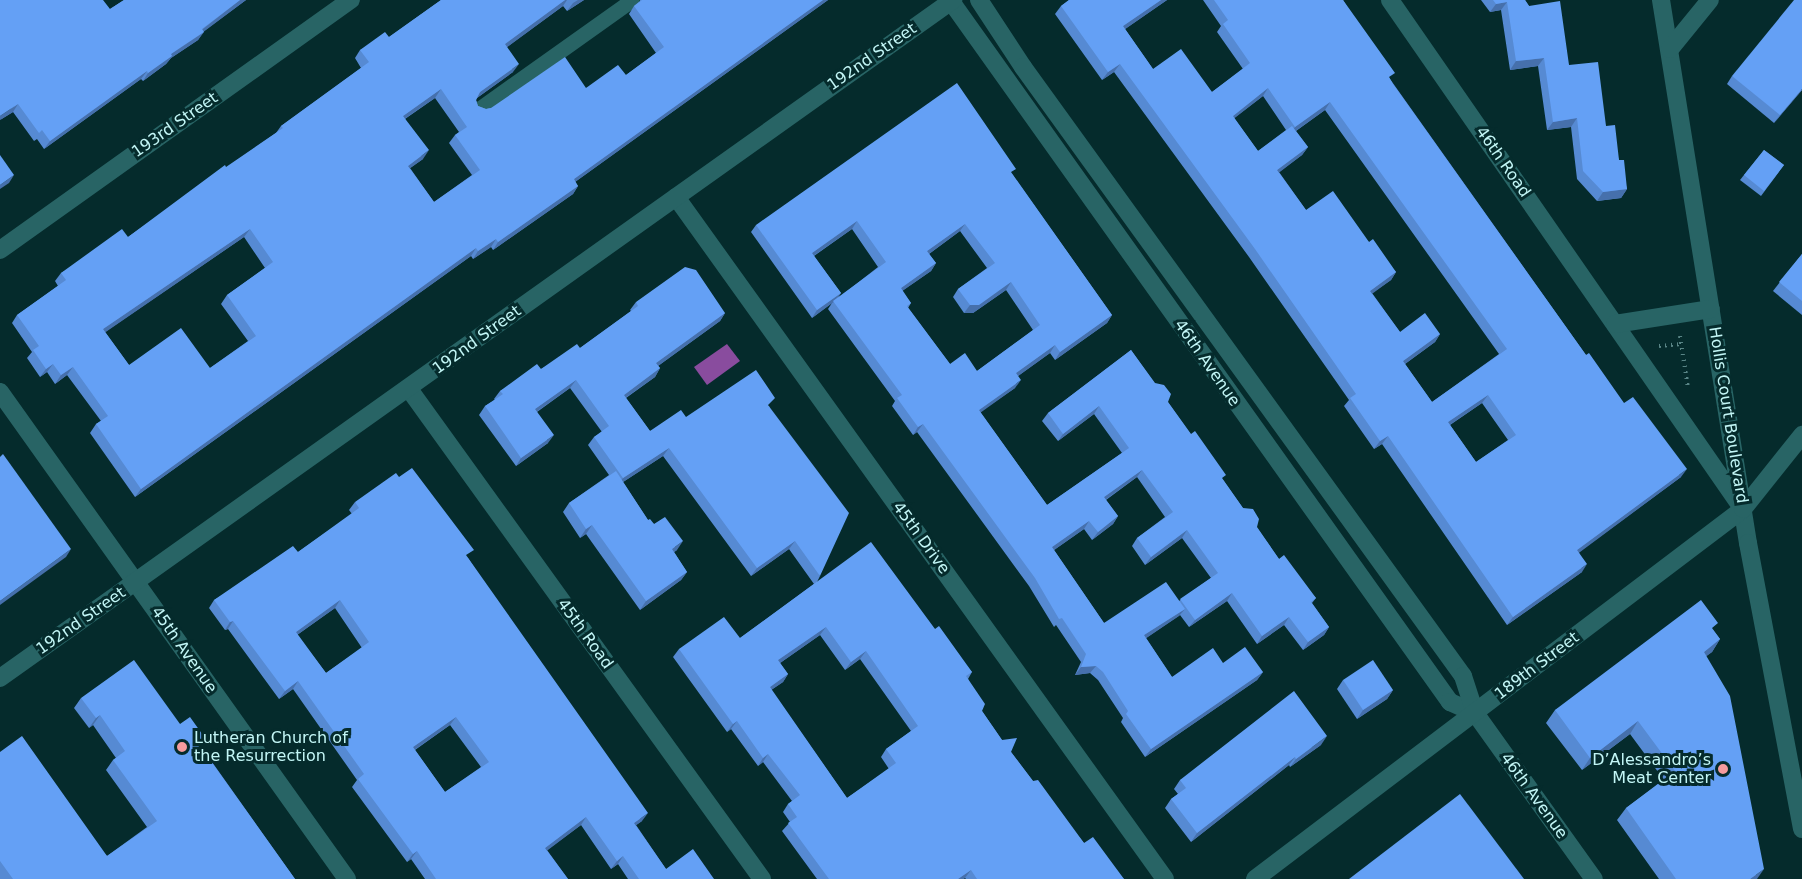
<!DOCTYPE html>
<meta charset="utf-8">
<style>
body{margin:0}
#map{position:relative;width:1802px;height:879px;overflow:hidden;background:#052b2c;font-family:"DejaVu Sans",sans-serif}
div>[style]{position:absolute}
.water>*{inset:0;background:#894c9e}
.path>*{height:4px;margin-top:-2px;transform-origin:0;background:repeating-linear-gradient(90deg,#598586 0 1.5px,transparent 0 6px)}
.service>*{height:15px;margin:-7.5px;padding:0 7.5px;transform-origin:7.5px;border-radius:7.5px;background:#286465}
.minor>*{height:18px;margin:-9px;padding:0 9px;transform-origin:9px;border-radius:9px;background:#286465}
.wall>*{inset:0;background:#568ad3}
.shaded-wall>*{inset:0;background:#4670ac}
.building>*{inset:0;background:#64a0f5}
.dots>*{width:16px;height:16px;translate:-50% -50%;box-sizing:border-box;border:3px solid #052b2c;border-radius:50%}
span{translate:-50% -50%;white-space:nowrap;text-align:center;line-height:1.15;-webkit-text-stroke:6px #052b2c;paint-order:stroke}
.street-label{font-size:16px;color:#c3f6f6}
.poi-label{font-size:16px;color:#c3f6f6}
.left{translate:0 -50%;text-align:left}
.right{translate:-100% -50%;text-align:right}
</style>
<div id="map">
<div class="water">
<i style="clip-path:polygon(727px 344px,740px 361px,707px 385px,694px 367px)"></i>
</div>
<div class="path">
<i style="left:1680px;top:336px;width:53px;rotate:81.3deg"></i>
<i style="left:1659px;top:346px;width:23px;rotate:-5deg"></i>
</div>
<div class="service">
<i style="left:480px;top:108px;width:186px;rotate:-35.4deg"></i>
</div>
<div class="minor">
<i style="left:950px;top:0;width:862px;rotate:54.54deg"></i>
<i style="left:1450px;top:702px;width:27px;rotate:24deg"></i>
<i style="left:979px;top:0;width:80px;rotate:56.7deg"></i>
<i style="left:1023px;top:67px;width:751px;rotate:54.15deg"></i>
<i style="left:1463px;top:676px;width:39px;rotate:72deg"></i>
<i style="left:1475px;top:713px;width:204px;rotate:54.4deg"></i>
<i style="left:1390px;top:0;width:614px;rotate:55.28deg"></i>
<i style="left:1661px;top:0;width:550px;rotate:80.9deg"></i>
<i style="left:1748px;top:543px;width:291px;rotate:79.3deg"></i>
<i style="left:1670px;top:49px;width:63px;rotate:-50.8deg"></i>
<i style="left:676px;top:197px;width:839px;rotate:54.36deg"></i>
<i style="left:0;top:250px;width:431px;rotate:-35.5deg"></i>
<i style="left:1615px;top:324px;width:97px;rotate:-8.9deg"></i>
<i style="left:409px;top:389px;width:604px;rotate:54.23deg"></i>
<i style="left:0;top:392px;width:598px;rotate:54.53deg"></i>
<i style="left:0;top:678px;width:1170px;rotate:-35.43deg"></i>
<i style="left:1255px;top:879px;width:612px;rotate:-37.17deg"></i>
<i style="left:1743px;top:509px;width:95px;rotate:-51.4deg"></i>
</div>
<div class="wall">
<i style="clip-path:polygon(124px 0,246px 0,204px 31px,198px 40px,171px 58px,166px 64px,143px 81px,141px 79px,44px 149px,37px 139px,34px 141px,13px 112px,0 120px,110px 9px)"></i>
<i style="clip-path:polygon(evenodd,441px 0,584px 0,567px 11px,563px 6px,507px 47px,513px 72px,477px 98px,476px 100px,478px 106px,486px 109px,586px 88px,626px 75px,656px 53px,629px 14px,634px 6px,640px 1px,640px 0,828px 0,575px 182px,578px 186px,573px 194px,493px 250px,491px 247px,473px 259px,471px 256px,135px 497px,90px 433px,96px 424px,101px 421px,67px 375px,55px 384px,47px 372px,40px 377px,27px 358px,32px 352px,12px 323px,17px 315px,58px 286px,55px 281px,61px 273px,128px 237px,276px 133px,281px 126px,361px 68px,355px 58px,360px 50px,389px 37px,441px 0,435px 98px,459px 132px,455px 135px,449px 143px,472px 175px,434px 202px,410px 168px,423px 159px,405px 119px,435px 98px,441px 0,244px 237px,265px 268px,227px 295px,221px 304px,248px 341px,210px 368px,129px 365px,105px 332px,244px 237px)"></i>
<i style="clip-path:polygon(evenodd,1069px 0,1167px 0,1125px 29px,1153px 69px,1212px 92px,1243px 69px,1217px 32px,1221px 26px,1203px 0,1343px 0,1390px 79px,1586px 355px,1681px 477px,1579px 552px,1582px 572px,1507px 625px,1382px 444px,1374px 449px,1344px 406px,1349px 400px,1249px 257px,1114px 72px,1102px 80px,1055px 14px,1061px 6px,1069px 0,1263px 96px,1286px 130px,1258px 151px,1234px 118px,1263px 96px,1069px 0,1325px 110px,1499px 354px,1432px 402px,1405px 364px,1435px 342px,1440px 334px,1400px 332px,1372px 293px,1391px 280px,1396px 272px,1369px 242px,1306px 210px,1279px 172px,1302px 155px,1308px 147px,1296px 131px,1325px 110px,1069px 0,1482px 403px,1508px 440px,1476px 462px,1450px 425px,1482px 403px)"></i>
<i style="clip-path:polygon(1481px 0,1525px 0,1569px 65px,1606px 126px,1619px 160px,1627px 189px,1621px 198px,1597px 201px,1577px 179px,1571px 127px,1547px 130px,1538px 66px,1510px 70px,1501px 10px,1490px 12px)"></i>
<i style="clip-path:polygon(1732px 76px,1802px 90px,1774px 123px,1727px 84px)"></i>
<i style="clip-path:polygon(1764px 150px,1784px 165px,1761px 196px,1740px 180px)"></i>
<i style="clip-path:polygon(evenodd,1012px 174px,1112px 315px,1107px 323px,1055px 360px,1050px 353px,1018px 376px,1015px 388px,980px 412px,1047px 505px,1122px 453px,1094px 414px,1058px 441px,1042px 421px,1048px 413px,1131px 350px,1279px 559px,1316px 598px,1312px 603px,1329px 627px,1324px 635px,1303px 650px,1284px 625px,1257px 644px,1227px 601px,1189px 627px,1180px 615px,1146px 638px,1172px 677px,1223px 663px,1263px 672px,1257px 680px,1145px 757px,1121px 722px,1123px 718px,1098px 680px,1090px 673px,1075px 675px,1081px 662px,1056px 625px,1054px 627px,1029px 586px,917px 432px,913px 435px,892px 406px,895px 401px,828px 309px,832px 303px,812px 318px,751px 232px,756px 225px,1012px 174px,852px 229px,878px 267px,837px 299px,841px 293px,814px 256px,852px 229px,1012px 174px,960px 231px,987px 268px,958px 289px,953px 297px,964px 313px,973px 313px,1006px 290px,1033px 330px,977px 371px,950px 364px,908px 308px,911px 303px,902px 291px,931px 271px,936px 263px,929px 254px,960px 231px,1012px 174px,1137px 477px,1165px 517px,1137px 538px,1132px 546px,1145px 565px,1182px 538px,1211px 578px,1179px 601px,1104px 623px,1054px 550px,1084px 529px,1092px 540px,1113px 524px,1118px 516px,1106px 500px,1137px 477px)"></i>
<i style="clip-path:polygon(1802px 254px,1802px 315px,1773px 291px)"></i>
<i style="clip-path:polygon(evenodd,636px 302px,725px 313px,720px 321px,658px 366px,660px 368px,655px 377px,626px 398px,650px 431px,686px 417px,769px 406px,820px 576px,817px 582px,935px 629px,972px 672px,968px 679px,982px 711px,1002px 740px,1033px 781px,1084px 843px,1124px 879px,966px 879px,965px 878px,963px 879px,817px 879px,782px 831px,790px 822px,783px 812px,788px 804px,792px 801px,763px 762px,758px 766px,731px 729px,727px 732px,673px 657px,679px 649px,740px 638px,814px 584px,789px 549px,751px 576px,663px 456px,623px 482px,648px 520px,654px 524px,677px 550px,674px 552px,687px 572px,681px 580px,640px 610px,586px 534px,580px 538px,563px 512px,569px 503px,609px 475px,588px 445px,594px 437px,602px 432px,570px 388px,537px 412px,548px 443px,516px 466px,479px 415px,485px 406px,495px 400px,494px 399px,500px 391px,580px 348px,631px 311px,630px 310px,636px 302px,820px 635px,845px 670px,860px 659px,911px 731px,886px 749px,881px 757px,889px 769px,847px 798px,771px 690px,783px 682px,788px 674px,780px 663px,820px 635px)"></i>
<i style="clip-path:polygon(evenodd,355px 502px,468px 558px,642px 821px,636px 825px,666px 869px,714px 879px,628px 879px,618px 864px,611px 869px,581px 825px,547px 850px,568px 879px,425px 879px,411px 859px,407px 862px,352px 787px,357px 780px,293px 689px,279px 699px,228px 629px,225px 630px,209px 608px,214px 600px,298px 552px,352px 514px,349px 510px,355px 502px,335px 608px,362px 648px,326px 673px,297px 635px,335px 608px,355px 502px,450px 725px,481px 767px,445px 792px,415px 750px,450px 725px)"></i>
<i style="clip-path:polygon(1713px 630px,1720px 639px,1712px 652px,1706px 656px,1757px 879px,1659px 879px,1617px 820px,1626px 808px,1664px 780px,1630px 734px,1582px 770px,1546px 723px,1555px 710px)"></i>
<i style="clip-path:polygon(1343px 680px,1393px 690px,1387px 699px,1357px 719px,1337px 689px)"></i>
<i style="clip-path:polygon(81px 698px,180px 724px,205px 738px,200px 745px,295px 879px,0 879px,0 752px,107px 856px,147px 827px,106px 770px,113px 760px,116px 758px,93px 725px,89px 728px,74px 708px)"></i>
<i style="clip-path:polygon(1321px 745px,1290px 767px,1289px 765px,1191px 842px,1165px 808px,1171px 799px,1178px 794px,1174px 789px,1180px 780px)"></i>
</div>
<div class="shaded-wall">
<i style="clip-path:polygon(240px 0,246px 0,202px 33px,204px 32px,198px 40px,171px 58px,166px 64px,143px 81px,148px 73px,171px 54px)"></i>
<i style="clip-path:polygon(565px 0,567px 0,563px 6px,499px 53px,505px 44px)"></i>
<i style="clip-path:polygon(578px 0,584px 0,567px 11px,573px 3px)"></i>
<i style="clip-path:polygon(823px 0,828px 0,568px 187px,574px 179px)"></i>
<i style="clip-path:polygon(1161px 0,1167px 0,1118px 34px,1123px 26px)"></i>
<i style="clip-path:polygon(1507px 2px,1501px 10px,1490px 12px,1496px 4px)"></i>
<i style="clip-path:polygon(1544px 58px,1538px 66px,1510px 70px,1516px 61px)"></i>
<i style="clip-path:polygon(519px 64px,513px 72px,474px 100px,480px 92px)"></i>
<i style="clip-path:polygon(1120px 64px,1114px 72px,1102px 80px,1108px 72px)"></i>
<i style="clip-path:polygon(147px 71px,141px 79px,44px 149px,50px 141px)"></i>
<i style="clip-path:polygon(1268px 88px,1263px 96px,1227px 124px,1233px 116px)"></i>
<i style="clip-path:polygon(441px 89px,435px 98px,397px 124px,403px 116px)"></i>
<i style="clip-path:polygon(1802px 89px,1802px 90px,1774px 123px,1780px 115px)"></i>
<i style="clip-path:polygon(1330px 102px,1325px 110px,1290px 135px,1295px 127px)"></i>
<i style="clip-path:polygon(18px 104px,13px 112px,0 120px,0 116px)"></i>
<i style="clip-path:polygon(1577px 118px,1571px 127px,1547px 130px,1553px 122px)"></i>
<i style="clip-path:polygon(1308px 147px,1302px 155px,1272px 178px,1277px 170px)"></i>
<i style="clip-path:polygon(429px 150px,423px 159px,402px 174px,408px 166px)"></i>
<i style="clip-path:polygon(14px 175px,9px 183px,0 189px,0 185px)"></i>
<i style="clip-path:polygon(578px 186px,573px 194px,493px 250px,498px 242px)"></i>
<i style="clip-path:polygon(1627px 189px,1621px 198px,1597px 201px,1603px 192px)"></i>
<i style="clip-path:polygon(857px 221px,852px 229px,806px 261px,812px 253px)"></i>
<i style="clip-path:polygon(965px 224px,960px 231px,922px 259px,927px 251px)"></i>
<i style="clip-path:polygon(250px 229px,244px 237px,97px 338px,103px 329px)"></i>
<i style="clip-path:polygon(496px 239px,491px 247px,473px 259px,478px 251px)"></i>
<i style="clip-path:polygon(476px 248px,471px 256px,135px 497px,141px 489px)"></i>
<i style="clip-path:polygon(936px 263px,931px 271px,895px 296px,901px 288px)"></i>
<i style="clip-path:polygon(1396px 272px,1391px 280px,1365px 299px,1370px 291px)"></i>
<i style="clip-path:polygon(1011px 282px,1006px 290px,973px 313px,964px 313px,970px 305px)"></i>
<i style="clip-path:polygon(841px 293px,835px 301px,812px 318px,817px 310px)"></i>
<i style="clip-path:polygon(725px 313px,720px 321px,651px 371px,656px 363px)"></i>
<i style="clip-path:polygon(1112px 315px,1107px 323px,1055px 360px,1060px 352px)"></i>
<i style="clip-path:polygon(1440px 334px,1435px 342px,1398px 369px,1403px 361px)"></i>
<i style="clip-path:polygon(1055px 345px,1050px 353px,1011px 381px,1016px 373px)"></i>
<i style="clip-path:polygon(53px 364px,47px 372px,40px 377px,46px 369px)"></i>
<i style="clip-path:polygon(73px 367px,67px 375px,55px 384px,61px 375px)"></i>
<i style="clip-path:polygon(660px 368px,655px 377px,618px 403px,624px 395px)"></i>
<i style="clip-path:polygon(576px 380px,570px 388px,529px 417px,535px 409px)"></i>
<i style="clip-path:polygon(1021px 380px,1015px 388px,973px 418px,979px 410px)"></i>
<i style="clip-path:polygon(1488px 395px,1482px 403px,1442px 430px,1448px 422px)"></i>
<i style="clip-path:polygon(1099px 406px,1094px 414px,1058px 441px,1063px 434px)"></i>
<i style="clip-path:polygon(923px 424px,917px 432px,913px 435px,918px 427px)"></i>
<i style="clip-path:polygon(554px 435px,548px 443px,516px 466px,521px 458px)"></i>
<i style="clip-path:polygon(1388px 436px,1382px 444px,1374px 449px,1380px 441px)"></i>
<i style="clip-path:polygon(669px 448px,663px 456px,617px 486px,623px 478px)"></i>
<i style="clip-path:polygon(1687px 469px,1681px 477px,1572px 558px,1577px 550px)"></i>
<i style="clip-path:polygon(1142px 470px,1137px 477px,1098px 505px,1104px 497px)"></i>
<i style="clip-path:polygon(1118px 516px,1113px 524px,1092px 540px,1098px 532px)"></i>
<i style="clip-path:polygon(1089px 521px,1084px 529px,1047px 555px,1052px 547px)"></i>
<i style="clip-path:polygon(592px 525px,586px 534px,580px 538px,586px 529px)"></i>
<i style="clip-path:polygon(1187px 530px,1182px 538px,1145px 565px,1151px 557px)"></i>
<i style="clip-path:polygon(683px 541px,677px 550px,666px 558px,672px 549px)"></i>
<i style="clip-path:polygon(795px 541px,789px 549px,751px 576px,757px 568px)"></i>
<i style="clip-path:polygon(71px 549px,66px 557px,0 605px,0 601px)"></i>
<i style="clip-path:polygon(1587px 564px,1582px 572px,1507px 625px,1513px 617px)"></i>
<i style="clip-path:polygon(687px 572px,681px 580px,640px 610px,646px 601px)"></i>
<i style="clip-path:polygon(1232px 593px,1227px 601px,1189px 627px,1195px 620px)"></i>
<i style="clip-path:polygon(340px 600px,335px 608px,290px 640px,296px 632px)"></i>
<i style="clip-path:polygon(1185px 609px,1179px 616px,1139px 643px,1144px 635px)"></i>
<i style="clip-path:polygon(1289px 617px,1284px 625px,1257px 644px,1262px 636px)"></i>
<i style="clip-path:polygon(233px 621px,228px 629px,225px 630px,230px 622px)"></i>
<i style="clip-path:polygon(826px 627px,820px 635px,773px 668px,778px 660px)"></i>
<i style="clip-path:polygon(1329px 627px,1324px 635px,1303px 650px,1308px 642px)"></i>
<i style="clip-path:polygon(1720px 639px,1712px 652px,1695px 665px,1704px 652px)"></i>
<i style="clip-path:polygon(866px 651px,860px 659px,845px 670px,851px 662px)"></i>
<i style="clip-path:polygon(1096px 666px,1090px 673px,1075px 675px,1081px 667px)"></i>
<i style="clip-path:polygon(1263px 672px,1257px 680px,1145px 757px,1151px 749px)"></i>
<i style="clip-path:polygon(788px 674px,783px 682px,764px 695px,770px 687px)"></i>
<i style="clip-path:polygon(298px 681px,293px 689px,279px 699px,285px 691px)"></i>
<i style="clip-path:polygon(1393px 690px,1387px 699px,1357px 719px,1363px 710px)"></i>
<i style="clip-path:polygon(100px 715px,93px 725px,89px 728px,96px 718px)"></i>
<i style="clip-path:polygon(456px 717px,450px 725px,407px 755px,413px 747px)"></i>
<i style="clip-path:polygon(737px 721px,731px 729px,727px 732px,733px 724px)"></i>
<i style="clip-path:polygon(1638px 721px,1630px 734px,1582px 770px,1590px 758px)"></i>
<i style="clip-path:polygon(1327px 736px,1321px 745px,1290px 767px,1296px 759px)"></i>
<i style="clip-path:polygon(768px 754px,763px 762px,758px 766px,763px 758px)"></i>
<i style="clip-path:polygon(1295px 757px,1289px 765px,1191px 842px,1197px 833px)"></i>
<i style="clip-path:polygon(648px 813px,642px 821px,628px 831px,634px 823px)"></i>
<i style="clip-path:polygon(586px 817px,581px 825px,540px 856px,545px 848px)"></i>
<i style="clip-path:polygon(417px 851px,411px 859px,407px 862px,413px 854px)"></i>
<i style="clip-path:polygon(623px 856px,618px 864px,611px 869px,617px 861px)"></i>
<i style="clip-path:polygon(1764px 869px,1757px 879px,1750px 879px)"></i>
<i style="clip-path:polygon(971px 870px,965px 878px,963px 879px,958px 879px)"></i>
</div>
<div class="building">
<i style="clip-path:polygon(0 0,103px 0,110px 9px,124px 0,240px 0,202px 29px,204px 32px,171px 54px,172px 56px,148px 73px,147px 71px,50px 141px,42px 130px,39px 133px,18px 104px,0 116px)"></i>
<i style="clip-path:polygon(evenodd,441px 0,565px 0,505px 44px,519px 64px,480px 92px,476px 100px,478px 106px,486px 109px,491px 108px,565px 57px,586px 88px,618px 65px,626px 75px,664px 47px,634px 6px,642px 0,823px 0,574px 179px,578px 186px,498px 242px,496px 239px,478px 251px,476px 248px,141px 489px,96px 424px,108px 416px,73px 367px,61px 375px,53px 364px,46px 369px,33px 350px,39px 346px,17px 315px,66px 280px,61px 273px,122px 229px,128px 237px,225px 165px,226px 167px,283px 128px,281px 126px,369px 62px,360px 50px,385px 32px,389px 37px,441px 0,441px 89px,467px 127px,455px 135px,480px 170px,434px 202px,408px 166px,429px 150px,403px 116px,441px 89px,441px 0,250px 229px,273px 262px,227px 295px,256px 336px,210px 368px,181px 328px,129px 365px,103px 329px,250px 229px)"></i>
<i style="clip-path:polygon(evenodd,1069px 0,1161px 0,1123px 26px,1153px 69px,1181px 49px,1212px 92px,1250px 63px,1223px 24px,1228px 20px,1214px 0,1343px 0,1395px 73px,1389px 77px,1393px 84px,1586px 355px,1589px 353px,1624px 403px,1633px 397px,1687px 469px,1577px 550px,1587px 564px,1513px 617px,1388px 436px,1380px 441px,1350px 398px,1356px 394px,1255px 249px,1120px 64px,1108px 72px,1061px 6px,1069px 0,1268px 88px,1295px 127px,1330px 102px,1507px 349px,1432px 402px,1403px 361px,1440px 334px,1425px 313px,1400px 332px,1370px 291px,1396px 272px,1373px 239px,1369px 242px,1333px 191px,1306px 210px,1277px 170px,1308px 147px,1292px 126px,1258px 151px,1233px 116px,1268px 88px,1069px 0,1488px 395px,1516px 435px,1476px 462px,1448px 422px,1488px 395px)"></i>
<i style="clip-path:polygon(1493px 0,1525px 0,1529px 6px,1560px 1px,1569px 65px,1598px 62px,1606px 126px,1615px 125px,1619px 160px,1624px 160px,1627px 189px,1603px 192px,1583px 171px,1577px 118px,1553px 122px,1544px 58px,1516px 61px,1507px 2px,1496px 4px)"></i>
<i style="clip-path:polygon(1794px 0,1802px 0,1802px 89px,1780px 115px,1732px 76px)"></i>
<i style="clip-path:polygon(evenodd,957px 83px,1016px 169px,1011px 172px,1112px 315px,1060px 352px,1055px 345px,1016px 373px,1021px 380px,979px 410px,1047px 505px,1129px 448px,1099px 406px,1063px 434px,1048px 413px,1131px 350px,1155px 383px,1164px 385px,1171px 394px,1168px 402px,1191px 434px,1195px 431px,1226px 475px,1222px 478px,1243px 508px,1253px 509px,1259px 519px,1257px 527px,1279px 559px,1284px 555px,1316px 598px,1311px 602px,1329px 627px,1308px 642px,1289px 617px,1262px 636px,1232px 593px,1195px 620px,1180px 599px,1218px 573px,1187px 530px,1151px 557px,1137px 538px,1173px 512px,1142px 470px,1104px 497px,1118px 516px,1098px 532px,1089px 521px,1052px 547px,1104px 623px,1166px 582px,1185px 609px,1144px 635px,1172px 677px,1213px 648px,1223px 663px,1245px 647px,1263px 672px,1151px 749px,1126px 714px,1128px 711px,1103px 672px,1096px 666px,1081px 667px,1086px 654px,1062px 618px,1059px 619px,1035px 578px,923px 424px,918px 427px,897px 398px,902px 395px,833px 301px,886px 262px,857px 221px,812px 253px,841px 293px,817px 310px,756px 225px,957px 83px,965px 224px,995px 263px,958px 289px,970px 305px,979px 305px,1011px 282px,1040px 325px,977px 371px,965px 353px,950px 364px,907px 306px,911px 303px,901px 288px,936px 263px,927px 251px,965px 224px)"></i>
<i style="clip-path:polygon(1764px 150px,1784px 165px,1764px 191px,1744px 175px)"></i>
<i style="clip-path:polygon(0 155px,14px 175px,0 185px)"></i>
<i style="clip-path:polygon(1802px 254px,1802px 301px,1779px 282px)"></i>
<i style="clip-path:polygon(685px 267px,696px 270px,725px 313px,656px 363px,660px 368px,624px 395px,650px 431px,681px 410px,686px 417px,756px 370px,775px 398px,768px 405px,849px 513px,820px 576px,795px 541px,757px 568px,669px 448px,623px 478px,594px 437px,609px 426px,576px 380px,535px 409px,554px 435px,521px 458px,485px 406px,503px 394px,500px 391px,537px 364px,541px 369px,577px 344px,580px 348px,638px 306px,636px 302px)"></i>
<i style="clip-path:polygon(3px 454px,71px 549px,0 601px,0 457px)"></i>
<i style="clip-path:polygon(evenodd,412px 468px,474px 550px,466px 555px,648px 813px,634px 823px,666px 869px,693px 849px,714px 879px,639px 879px,623px 856px,617px 861px,586px 817px,545px 848px,568px 879px,436px 879px,417px 851px,413px 854px,358px 779px,364px 774px,298px 681px,285px 691px,233px 621px,230px 622px,214px 600px,293px 546px,298px 552px,359px 508px,355px 502px,396px 473px,399px 477px,412px 468px,340px 600px,369px 642px,326px 673px,296px 632px,340px 600px,412px 468px,456px 717px,489px 762px,445px 792px,413px 747px,456px 717px)"></i>
<i style="clip-path:polygon(616px 471px,648px 520px,650px 519px,654px 524px,665px 517px,683px 541px,672px 549px,687px 572px,646px 601px,592px 525px,586px 529px,569px 503px)"></i>
<i style="clip-path:polygon(evenodd,871px 542px,935px 629px,939px 626px,972px 672px,966px 676px,985px 704px,982px 711px,1002px 740px,1017px 738px,1011px 752px,1033px 781px,1038px 780px,1084px 843px,1093px 837px,1124px 879px,977px 879px,971px 870px,958px 879px,829px 879px,788px 823px,797px 817px,788px 804px,800px 795px,768px 754px,763px 758px,737px 721px,733px 724px,679px 649px,724px 617px,740px 638px,871px 542px,826px 627px,851px 662px,866px 651px,918px 726px,886px 749px,896px 763px,847px 798px,770px 687px,788px 674px,778px 660px,826px 627px)"></i>
<i style="clip-path:polygon(1701px 600px,1718px 623px,1712px 628px,1720px 639px,1704px 652px,1730px 696px,1764px 869px,1750px 879px,1676px 879px,1626px 808px,1675px 771px,1638px 721px,1590px 758px,1555px 710px)"></i>
<i style="clip-path:polygon(134px 660px,180px 724px,190px 717px,205px 738px,198px 743px,295px 879px,13px 879px,0 861px,0 752px,22px 736px,107px 856px,157px 821px,113px 760px,125px 751px,100px 715px,96px 718px,81px 698px)"></i>
<i style="clip-path:polygon(1373px 660px,1393px 690px,1363px 710px,1343px 680px)"></i>
<i style="clip-path:polygon(1294px 691px,1327px 736px,1296px 759px,1295px 757px,1197px 833px,1171px 799px,1186px 788px,1180px 780px)"></i>
<i style="clip-path:polygon(1460px 794px,1524px 879px,1349px 879px)"></i>
</div>
<div class="dots">
<i style="left:182px;top:747px;background:#f59b9e"></i>
<i style="left:1723px;top:769px;background:#f59b9e"></i>
</div>
<div class="street-label">
<span style="left:872px;top:57px;rotate:-35deg">192nd Street</span>
<span style="left:175px;top:125px;rotate:-35deg">193rd Street</span>
<span style="left:1503px;top:162px;rotate:55deg">46th Road</span>
<span style="left:477px;top:340px;rotate:-36deg">192nd Street</span>
<span style="left:1207px;top:363px;rotate:55deg">46th Avenue</span>
<span style="left:1728px;top:415px;rotate:81deg">Hollis Court Boulevard</span>
<span style="left:921px;top:538px;rotate:54deg">45th Drive</span>
<span style="left:81px;top:621px;rotate:-35deg">192nd Street</span>
<span style="left:585px;top:634px;rotate:54deg">45th Road</span>
<span style="left:184px;top:650px;rotate:55deg">45th Avenue</span>
<span style="left:1537px;top:666px;rotate:-37deg">189th Street</span>
<span style="left:1534px;top:796px;rotate:54deg">46th Avenue</span>
</div>
<div class="poi-label">
<span class="left" style="left:194px;top:747px">Lutheran Church of<br>the Resurrection</span>
<span class="right" style="left:1711px;top:769px">D’Alessandro’s<br>Meat Center</span>
</div>
</div>
